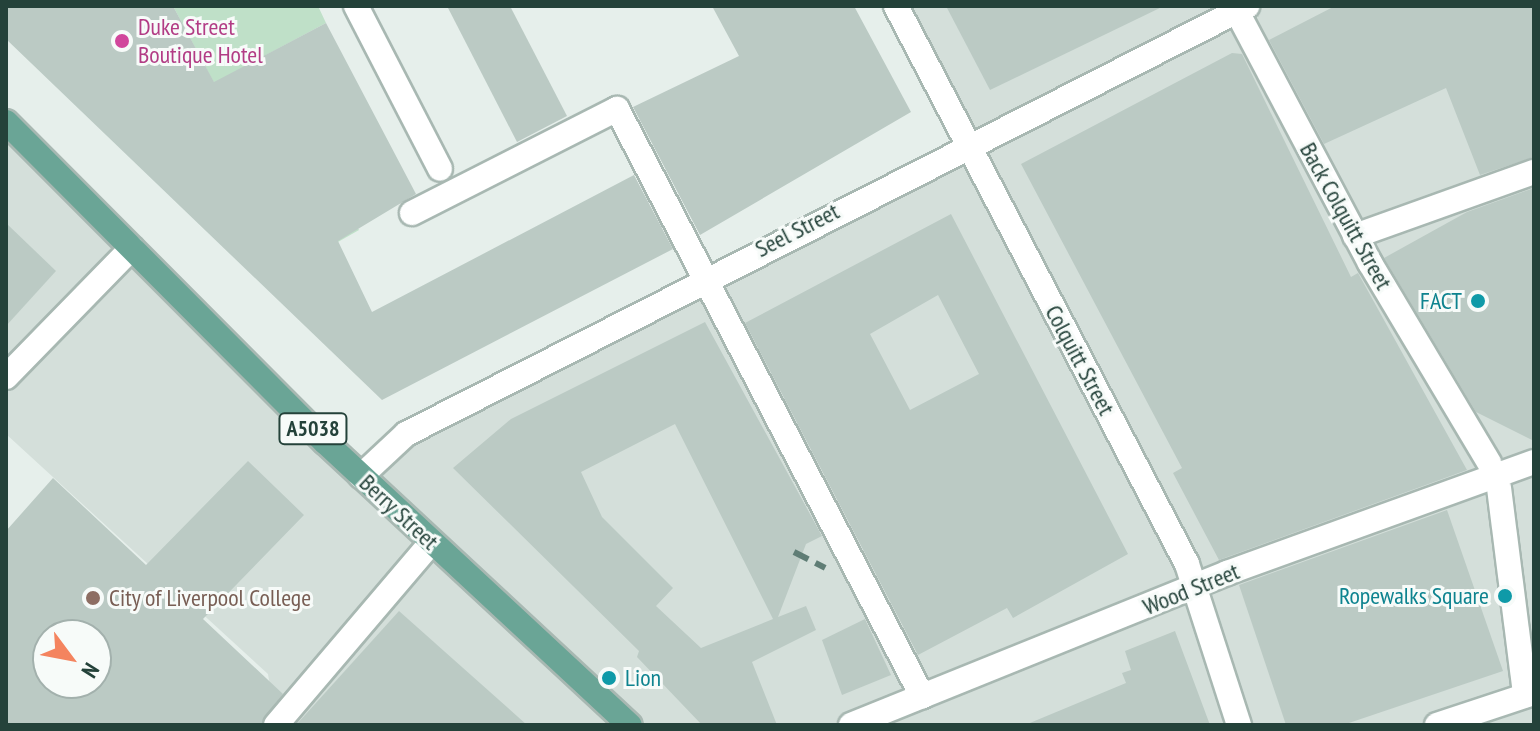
<!DOCTYPE html>
<style>
body{margin:0}
#map{position:relative;width:1540px;height:731px;overflow:hidden;background:#e6efeb;font-family:"PT Sans Narrow",sans-serif}
div>[style]{position:absolute}
.built>*{inset:0;background:#d4dfda}
.green>*{inset:0;background:#bfe0c8}
.building>*{inset:0;background:#bbcac4}
.roads{filter:drop-shadow(2px 0 #a8b8b2) drop-shadow(-2px 0 #a8b8b2) drop-shadow(0 2px #a8b8b2) drop-shadow(0 -2px #a8b8b2)}
.minor>*{height:24px;margin:-12px;padding:0 12px;transform-origin:12px;border-radius:12px;background:#fff}
.major>*{height:24px;margin:-12px;padding:0 12px;transform-origin:12px;border-radius:12px;background:#6aa596}
.rail>*{height:6px;margin-top:-3px;transform-origin:0;background:repeating-linear-gradient(90deg,#5f7d75 0 16px,transparent 0 24px)}
.dots>*{width:22px;height:22px;translate:-50% -50%;box-sizing:border-box;border:4px solid #f7fbf9;border-radius:50%}
span{translate:-50% -50%;white-space:nowrap;text-align:center;line-height:1.15;-webkit-text-stroke:6px #f7fbf9;paint-order:stroke}
.shield-label span{padding:2px 6px;background:#f7fbf9;border:2px solid;border-radius:6px;-webkit-text-stroke-width:0}
.shield-label{font-size:22px;color:#24423a;font-weight:700}
.hotel-label{font-size:24px;color:#b23c85}
.left{translate:0 -50%;text-align:left}
.street-label{font-size:24px;color:#24423a}
.culture-label{font-size:24px;color:#0d838f}
.right{translate:-100% -50%;text-align:right}
.education-label{font-size:24px;color:#785e54}
.frame{position:absolute;inset:0;border:8px solid #24423a;pointer-events:none}
.north{position:absolute;left:32px;top:619px;width:80px;height:80px;box-sizing:border-box;background:#f7fbf9;border:2px solid #a3b1ad;border-radius:50%;rotate:122deg;font-size:22px;font-weight:700;line-height:32px;text-align:center;color:#24423a}
.north::after{content:'';display:block;margin:auto;width:28px;height:36px;background:#f4845f;clip-path:polygon(50% 0,100% 100%,50% 72%,0 100%)}
</style>
<div id="map">
<div class="built">
<i style="clip-path:polygon(896px 6px,1534px 6px,1534px 725px,276px 725px,268px 674px,6px 434px,6px 122px,361px 475px,406px 434px,968px 143px)"></i>
</div>
<div class="green">
<i style="clip-path:polygon(173px 6px,318px 6px,326px 23px,266px 55px,359px 230px,308px 259px)"></i>
</div>
<div class="building">
<i style="clip-path:polygon(6px 6px,173px 6px,214px 82px,326px 23px,416px 194px,338px 241px,372px 312px,634px 175px,673px 249px,382px 400px,6px 39px)"></i>
<i style="clip-path:polygon(447px 6px,510px 6px,567px 116px,517px 142px)"></i>
<i style="clip-path:polygon(712px 6px,854px 6px,911px 112px,700px 235px,633px 107px,739px 56px)"></i>
<i style="clip-path:polygon(946px 6px,1164px 6px,990px 90px)"></i>
<i style="clip-path:polygon(1335px 6px,1534px 6px,1534px 157px,1480px 175px,1446px 88px,1324px 144px,1269px 40px)"></i>
<i style="clip-path:polygon(1232px 53px,1242px 54px,1351px 277px,1358px 273px,1467px 470px,1219px 560px,1173px 473px,1182px 468px,1021px 164px)"></i>
<i style="clip-path:polygon(1534px 188px,1534px 441px,1476px 412px,1384px 258px,1467px 212px)"></i>
<i style="clip-path:polygon(evenodd,951px 214px,1128px 554px,1013px 618px,1007px 608px,918px 655px,745px 323px,951px 214px,938px 295px,979px 374px,910px 410px,870px 334px,938px 295px)"></i>
<i style="clip-path:polygon(6px 223px,56px 271px,6px 326px)"></i>
<i style="clip-path:polygon(evenodd,705px 322px,822px 536px,806px 544px,778px 617px,806px 606px,816px 630px,752px 662px,777px 725px,702px 725px,637px 657px,639px 651px,453px 468px,511px 419px,705px 322px,675px 424px,773px 619px,701px 648px,656px 606px,673px 588px,602px 517px,581px 472px,675px 424px)"></i>
<i style="clip-path:polygon(evenodd,248px 461px,304px 515px,203px 619px,283px 694px,261px 725px,6px 725px,6px 531px,53px 478px,146px 565px,248px 461px,48px 635px,96px 635px,96px 683px,48px 683px,48px 635px)"></i>
<i style="clip-path:polygon(1447px 510px,1503px 671px,1343px 725px,1286px 725px,1239px 585px)"></i>
<i style="clip-path:polygon(399px 611px,527px 725px,296px 725px)"></i>
<i style="clip-path:polygon(865px 619px,891px 675px,842px 695px,822px 640px)"></i>
<i style="clip-path:polygon(1175px 631px,1210px 725px,1025px 725px,1126px 683px,1122px 673px,1131px 670px,1125px 651px)"></i>
</div>
<div class="roads">
<div class="minor">
<i style="left:356px;top:6px;width:183px;rotate:62.7deg"></i>
<i style="left:896px;top:6px;width:629px;rotate:62.46deg"></i>
<i style="left:1187px;top:564px;width:169px;rotate:72.1deg"></i>
<i style="left:1234px;top:6px;width:291px;rotate:62.1deg"></i>
<i style="left:1370px;top:263px;width:233px;rotate:59.2deg"></i>
<i style="left:412px;top:213px;width:230px;rotate:-26.9deg"></i>
<i style="left:617px;top:109px;width:662px;rotate:62.54deg"></i>
<i style="left:1355px;top:236px;width:190px;rotate:-19.7deg"></i>
<i style="left:6px;top:377px;width:180px;rotate:-45.7deg"></i>
<i style="left:361px;top:476px;width:62px;rotate:-43deg"></i>
<i style="left:406px;top:434px;width:944px;rotate:-26.97deg"></i>
<i style="left:1499px;top:488px;width:209px;rotate:82.8deg"></i>
<i style="left:276px;top:725px;width:239px;rotate:-49.6deg"></i>
<i style="left:851px;top:725px;width:406px;rotate:-22deg"></i>
<i style="left:1227px;top:573px;width:326px;rotate:-19.9deg"></i>
<i style="left:1437px;top:725px;width:102px;rotate:-18.3deg"></i>
</div>
<div class="major">
<i style="left:6px;top:122px;width:452px;rotate:45.1deg"></i>
<i style="left:325px;top:442px;width:416px;rotate:42.9deg"></i>
</div>
</div>
<div class="rail">
<i style="left:794px;top:552px;width:35px;rotate:27deg"></i>
</div>
<div class="dots">
<i style="left:122px;top:41px;background:#d1479c"></i>
<i style="left:1478px;top:301px;background:#0f9aa8"></i>
<i style="left:1505px;top:596px;background:#0f9aa8"></i>
<i style="left:93px;top:598px;background:#8d6e63"></i>
<i style="left:609px;top:678px;background:#0f9aa8"></i>
</div>
<div class="shield-label">
<span style="left:313px;top:429px">A5038</span>
</div>
<div class="hotel-label">
<span class="left" style="left:138px;top:41px">Duke Street<br>Boutique Hotel</span>
</div>
<div class="street-label">
<span style="left:1346px;top:216px;rotate:61deg">Back Colquitt Street</span>
<span style="left:797px;top:230px;rotate:-27deg">Seel Street</span>
<span style="left:1080px;top:360px;rotate:62deg">Colquitt Street</span>
<span style="left:399px;top:512px;rotate:43deg">Berry Street</span>
<span style="left:1191px;top:589px;rotate:-22deg">Wood Street</span>
</div>
<div class="culture-label">
<span class="right" style="left:1462px;top:301px">FACT</span>
<span class="right" style="left:1489px;top:596px">Ropewalks Square</span>
<span class="left" style="left:625px;top:678px">Lion</span>
</div>
<div class="education-label">
<span class="left" style="left:109px;top:598px">City of Liverpool College</span>
</div>
<div class="frame"></div>
<div class="north">N</div>
</div>
